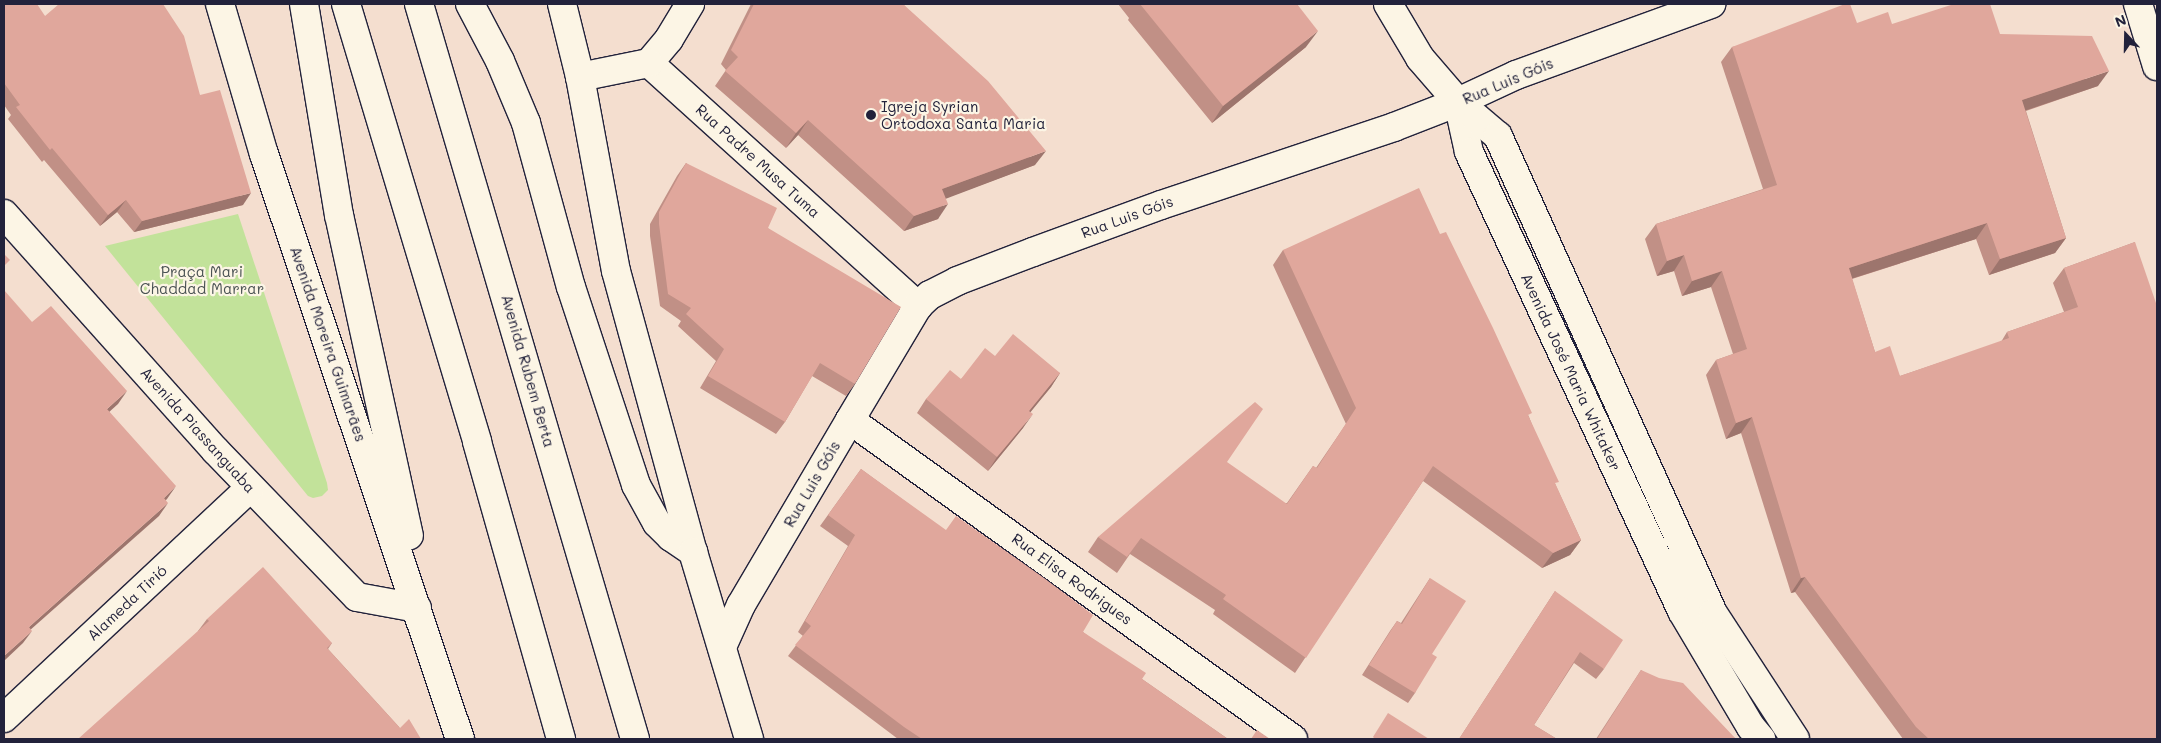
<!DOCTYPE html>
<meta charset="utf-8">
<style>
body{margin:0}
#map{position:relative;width:2161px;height:743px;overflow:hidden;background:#f4decf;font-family:Mali,sans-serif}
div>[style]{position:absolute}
.green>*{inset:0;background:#c2e29a}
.roads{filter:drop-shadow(1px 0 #22223b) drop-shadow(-1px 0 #22223b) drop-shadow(0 1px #22223b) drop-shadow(0 -1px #22223b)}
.minor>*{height:28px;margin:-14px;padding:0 14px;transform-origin:14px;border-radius:14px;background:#fcf5e5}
.highway>*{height:28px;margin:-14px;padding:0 14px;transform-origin:14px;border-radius:14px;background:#fcf5e5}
.wall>*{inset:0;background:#c19086}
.shaded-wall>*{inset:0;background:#9d756d}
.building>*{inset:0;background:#e0a79c}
.dots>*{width:14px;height:14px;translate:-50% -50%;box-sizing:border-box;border:2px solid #fcf5e5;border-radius:50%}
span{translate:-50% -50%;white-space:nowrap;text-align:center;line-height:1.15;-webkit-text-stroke:4.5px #fcf5e5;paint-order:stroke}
.street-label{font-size:15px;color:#22223b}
.poi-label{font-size:15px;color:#22223b}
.left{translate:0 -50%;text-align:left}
.park-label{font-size:15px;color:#4a5253}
.frame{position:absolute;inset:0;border:5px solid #22223b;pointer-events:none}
.north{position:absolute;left:2101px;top:10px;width:50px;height:50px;-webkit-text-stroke:4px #fcf5e5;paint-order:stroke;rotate:339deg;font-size:14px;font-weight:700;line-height:20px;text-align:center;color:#22223b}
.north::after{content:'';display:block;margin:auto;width:18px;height:22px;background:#22223b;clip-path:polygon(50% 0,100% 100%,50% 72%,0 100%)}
</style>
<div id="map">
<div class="green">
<i style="clip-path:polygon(238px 214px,327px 483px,328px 490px,322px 496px,313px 498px,308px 496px,105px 246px)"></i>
</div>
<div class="roads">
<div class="minor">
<i style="left:1388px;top:4px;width:63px;rotate:59.3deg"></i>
<i style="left:1420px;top:58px;width:58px;rotate:49.2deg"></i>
<i style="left:1458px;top:102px;width:51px;rotate:77.6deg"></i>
<i style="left:1469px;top:152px;width:506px;rotate:65.11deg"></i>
<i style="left:1682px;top:611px;width:135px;rotate:59.3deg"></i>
<i style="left:1751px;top:727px;width:16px;rotate:50deg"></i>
<i style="left:2138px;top:4px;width:65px;rotate:73deg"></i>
<i style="left:649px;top:63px;width:363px;rotate:42.1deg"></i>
<i style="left:649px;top:63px;width:31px;rotate:-50deg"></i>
<i style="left:669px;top:39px;width:41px;rotate:-59deg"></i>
<i style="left:580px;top:77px;width:70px;rotate:-11.5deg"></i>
<i style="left:1458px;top:102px;width:52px;rotate:40.4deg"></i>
<i style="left:1498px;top:136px;width:523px;rotate:65.74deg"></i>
<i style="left:1713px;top:613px;width:150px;rotate:56.9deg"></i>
<i style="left:4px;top:214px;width:317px;rotate:48.2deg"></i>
<i style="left:215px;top:450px;width:204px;rotate:46deg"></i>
<i style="left:357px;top:597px;width:61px;rotate:10.4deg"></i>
<i style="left:850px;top:420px;width:546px;rotate:35.76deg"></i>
<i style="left:722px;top:647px;width:46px;rotate:-65.7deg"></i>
<i style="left:741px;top:605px;width:215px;rotate:-59.5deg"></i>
<i style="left:850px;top:420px;width:133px;rotate:-59.2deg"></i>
<i style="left:918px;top:306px;width:16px;rotate:-43deg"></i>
<i style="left:930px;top:295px;width:30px;rotate:-27deg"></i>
<i style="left:957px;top:281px;width:81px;rotate:-20.9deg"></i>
<i style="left:1033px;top:252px;width:136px;rotate:-20.2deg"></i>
<i style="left:1161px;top:205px;width:246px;rotate:-18.5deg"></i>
<i style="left:1394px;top:127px;width:69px;rotate:-21.3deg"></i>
<i style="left:1458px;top:102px;width:64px;rotate:-25deg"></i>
<i style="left:1516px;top:75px;width:208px;rotate:-20deg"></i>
<i style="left:4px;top:718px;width:337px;rotate:-43.1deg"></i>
</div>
<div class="highway">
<i style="left:220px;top:4px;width:156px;rotate:73.7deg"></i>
<i style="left:264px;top:154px;width:617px;rotate:71.48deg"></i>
<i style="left:304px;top:4px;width:214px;rotate:80.6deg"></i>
<i style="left:339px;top:215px;width:328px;rotate:77.7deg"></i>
<i style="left:346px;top:4px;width:457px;rotate:73.3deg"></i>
<i style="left:477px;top:442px;width:309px;rotate:74.2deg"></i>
<i style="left:419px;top:4px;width:766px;rotate:73.62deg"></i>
<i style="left:470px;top:4px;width:64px;rotate:62.2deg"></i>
<i style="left:500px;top:61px;width:67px;rotate:67.2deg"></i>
<i style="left:526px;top:123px;width:170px;rotate:74.7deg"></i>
<i style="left:571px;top:287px;width:208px;rotate:71.8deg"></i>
<i style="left:636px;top:485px;width:43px;rotate:61.1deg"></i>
<i style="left:657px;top:523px;width:20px;rotate:45deg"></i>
<i style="left:671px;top:537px;width:27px;rotate:34deg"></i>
<i style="left:562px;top:4px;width:75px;rotate:76.1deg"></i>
<i style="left:580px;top:77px;width:197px;rotate:79.5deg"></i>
<i style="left:616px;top:271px;width:291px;rotate:74.7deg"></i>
<i style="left:693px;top:552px;width:195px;rotate:73.3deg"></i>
</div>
</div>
<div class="wall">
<i style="clip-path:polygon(4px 4px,45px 16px,200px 95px,243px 205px,134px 232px,117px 212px,100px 226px,44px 160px,42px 162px,8px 119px,11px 115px,4px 105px)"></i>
<i style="clip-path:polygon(751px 4px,903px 4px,1035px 165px,946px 198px,938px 219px,904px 231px,798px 135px,786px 148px,715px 86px,726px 70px,721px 64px)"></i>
<i style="clip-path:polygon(1118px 4px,1297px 4px,1306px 47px,1212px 123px,1128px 20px,1129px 18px)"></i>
<i style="clip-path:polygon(1857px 23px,1892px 24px,2000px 34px,2098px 86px,2026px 111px,2066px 238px,2055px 253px,1989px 275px,1976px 239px,1852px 279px,1875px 352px,1900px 376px,2001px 342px,2007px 332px,2064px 312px,2053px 283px,2064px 268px,2135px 242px,2157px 739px,1903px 739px,1795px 592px,1791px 593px,1741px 433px,1726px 439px,1706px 375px,1716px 360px,1733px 354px,1711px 287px,1682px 296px,1674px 271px,1657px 276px,1645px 239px,1656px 224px,1763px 189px,1721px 62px,1732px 47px)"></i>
<i style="clip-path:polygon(686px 163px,768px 228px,855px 384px,846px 396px,812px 376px,785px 422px,776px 434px,700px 388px,716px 361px,678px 326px,681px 321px,660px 306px,650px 236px,650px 224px,677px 176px)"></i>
<i style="clip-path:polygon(1440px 234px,1529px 417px,1556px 486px,1581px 540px,1570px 555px,1542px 568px,1423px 481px,1295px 673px,1213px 614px,1215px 610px,1130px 554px,1117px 573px,1088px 552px,1098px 537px,1287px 503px,1313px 466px,1316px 468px,1346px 424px,1273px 265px,1283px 250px)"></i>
<i style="clip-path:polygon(995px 356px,1060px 373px,1051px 387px,1030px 412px,1023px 428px,988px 471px,917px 413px,926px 399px,961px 379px)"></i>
<i style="clip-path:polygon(861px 469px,1083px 632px,1142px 679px,1228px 739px,898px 739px,788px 656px,803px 636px,798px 632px,848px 546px,820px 526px)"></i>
<i style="clip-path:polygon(1430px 578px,1432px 654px,1415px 693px,1408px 703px,1362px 675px,1390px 631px,1397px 621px,1401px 623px)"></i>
<i style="clip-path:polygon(1555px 591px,1604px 669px,1596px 679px,1574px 663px,1534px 725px,1557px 739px,1459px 739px)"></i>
<i style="clip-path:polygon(207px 619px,332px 643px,328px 649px,400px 728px,198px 631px)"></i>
<i style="clip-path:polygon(1641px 670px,1736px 739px,1596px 739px)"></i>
</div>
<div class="shaded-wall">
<i style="clip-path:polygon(1318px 31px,1306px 47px,1212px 123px,1223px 106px)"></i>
<i style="clip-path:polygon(2109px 71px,2098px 86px,2012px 115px,2022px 100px)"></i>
<i style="clip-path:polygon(808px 120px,798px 135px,786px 148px,796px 133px)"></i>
<i style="clip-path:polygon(1046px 151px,1035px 165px,932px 204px,942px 189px)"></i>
<i style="clip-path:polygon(251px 193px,243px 205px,134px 232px,142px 221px)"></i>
<i style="clip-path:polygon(126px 200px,117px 212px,100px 226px,108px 215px)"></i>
<i style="clip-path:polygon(948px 204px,938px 219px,904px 231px,914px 216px)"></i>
<i style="clip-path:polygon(1987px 223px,1976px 239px,1838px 283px,1849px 268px)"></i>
<i style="clip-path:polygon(2066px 238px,2055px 253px,1989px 275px,2000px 259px)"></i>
<i style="clip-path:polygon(1684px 255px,1674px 271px,1657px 276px,1667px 261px)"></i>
<i style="clip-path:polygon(1722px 271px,1711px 287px,1682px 296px,1692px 281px)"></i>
<i style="clip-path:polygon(1060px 373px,1051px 387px,1020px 425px,1029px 411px)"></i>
<i style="clip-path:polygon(127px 391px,118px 404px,98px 422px,107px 409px)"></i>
<i style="clip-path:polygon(1033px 414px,1023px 428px,988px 471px,997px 457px)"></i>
<i style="clip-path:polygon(1752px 417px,1741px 433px,1726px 439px,1736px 423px)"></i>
<i style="clip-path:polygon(176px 486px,167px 499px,155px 511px,164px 498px)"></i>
<i style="clip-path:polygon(168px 503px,159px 516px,20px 639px,29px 627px)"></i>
<i style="clip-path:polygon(1581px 540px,1570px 555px,1542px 568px,1553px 553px)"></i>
<i style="clip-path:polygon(1805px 577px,1795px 592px,1791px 593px,1801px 578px)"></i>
<i style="clip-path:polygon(32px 631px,23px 643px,4px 661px,4px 656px)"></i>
</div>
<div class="building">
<i style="clip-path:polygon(4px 4px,37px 4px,45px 16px,59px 4px,163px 4px,184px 36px,200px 95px,220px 90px,251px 193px,142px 221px,126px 200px,108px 215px,52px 148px,50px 150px,16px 107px,20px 105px,4px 83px)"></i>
<i style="clip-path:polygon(754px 4px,903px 4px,988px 81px,1046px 151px,942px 189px,948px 204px,914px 216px,808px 120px,796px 133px,725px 71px,738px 57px,731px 50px)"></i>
<i style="clip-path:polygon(1140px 4px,1297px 4px,1318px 31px,1223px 106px)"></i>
<i style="clip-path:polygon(1845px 4px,1850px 4px,1857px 23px,1888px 12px,1892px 24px,1954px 4px,1990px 4px,2000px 34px,2092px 36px,2109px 71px,2022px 100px,2066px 238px,2000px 259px,1987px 223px,1849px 268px,1875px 352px,1890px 346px,1900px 376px,2009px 338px,2007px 332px,2078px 307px,2064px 268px,2135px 242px,2157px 306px,2157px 739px,1929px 739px,1916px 727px,1805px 577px,1801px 578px,1752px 417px,1736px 423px,1716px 360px,1747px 349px,1722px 271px,1692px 281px,1684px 255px,1667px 261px,1656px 224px,1777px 185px,1732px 47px)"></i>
<i style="clip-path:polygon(686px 163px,777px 208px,768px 228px,901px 307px,855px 384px,820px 363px,785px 422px,708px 376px,724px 349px,686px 314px,691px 308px,668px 294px,659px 224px,659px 212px)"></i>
<i style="clip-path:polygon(1419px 188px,1440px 234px,1446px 232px,1493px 328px,1532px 413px,1528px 415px,1559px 482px,1555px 483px,1581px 540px,1553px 553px,1433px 466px,1306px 658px,1223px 599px,1226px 595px,1141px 538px,1127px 557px,1098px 537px,1255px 402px,1263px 409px,1227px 462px,1287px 504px,1313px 466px,1317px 468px,1356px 408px,1283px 250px)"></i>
<i style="clip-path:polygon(4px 254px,10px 260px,4px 266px)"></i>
<i style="clip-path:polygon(4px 290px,32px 322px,51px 306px,127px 391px,107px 409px,176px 486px,164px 498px,168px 503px,29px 627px,32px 631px,4px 656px)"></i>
<i style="clip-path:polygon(1013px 334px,1060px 373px,1029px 411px,1033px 414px,997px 457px,926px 399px,950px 370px,961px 379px,985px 348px,995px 356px)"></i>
<i style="clip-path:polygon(861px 469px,946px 530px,956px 516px,1044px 578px,1093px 615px,1083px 632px,1146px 673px,1142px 679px,1228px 739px,922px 739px,904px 727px,795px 645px,811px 626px,805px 621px,855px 535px,828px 515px)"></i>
<i style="clip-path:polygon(263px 567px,332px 643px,327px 648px,400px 728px,409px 719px,421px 739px,78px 739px,209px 621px,207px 619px)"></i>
<i style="clip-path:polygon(1430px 578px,1466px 601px,1432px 654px,1437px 657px,1415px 693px,1369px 665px,1397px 621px,1402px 624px)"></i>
<i style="clip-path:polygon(1555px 591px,1623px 640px,1604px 669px,1580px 652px,1534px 725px,1557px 739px,1459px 739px)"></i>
<i style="clip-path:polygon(1641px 670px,1659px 678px,1683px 683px,1736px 739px,1665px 739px,1664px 738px,1663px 739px,1597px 739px)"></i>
<i style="clip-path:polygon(1388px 713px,1429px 739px,1375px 739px,1373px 737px)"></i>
<i style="clip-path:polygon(1257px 730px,1270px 739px,1251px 739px)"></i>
</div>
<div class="dots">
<i style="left:871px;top:115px;background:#22223b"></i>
</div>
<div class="street-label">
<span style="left:1508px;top:81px;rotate:-23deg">Rua Luis Góis</span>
<span style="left:758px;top:161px;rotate:42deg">Rua Padre Musa Tuma</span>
<span style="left:1127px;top:217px;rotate:-20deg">Rua Luis Góis</span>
<span style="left:328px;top:344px;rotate:71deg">Avenida Moreira Guimarães</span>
<span style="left:528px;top:371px;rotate:74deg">Avenida Rubem Berta</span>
<span style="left:1571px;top:372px;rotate:65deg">Avenida José Maria Whitaker</span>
<span style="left:198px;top:430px;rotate:48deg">Avenida Piassanguaba</span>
<span style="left:812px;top:484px;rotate:-60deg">Rua Luis Góis</span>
<span style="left:1072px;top:579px;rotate:36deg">Rua Elisa Rodrigues</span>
<span style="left:127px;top:603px;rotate:-43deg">Alameda Tirió</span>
</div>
<div class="poi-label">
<span class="left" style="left:881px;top:115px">Igreja Syrian<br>Ortodoxa Santa Maria</span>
</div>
<div class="park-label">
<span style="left:202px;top:280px">Praça Mari<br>Chaddad Marrar</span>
</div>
<div class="frame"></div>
<div class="north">N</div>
</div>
